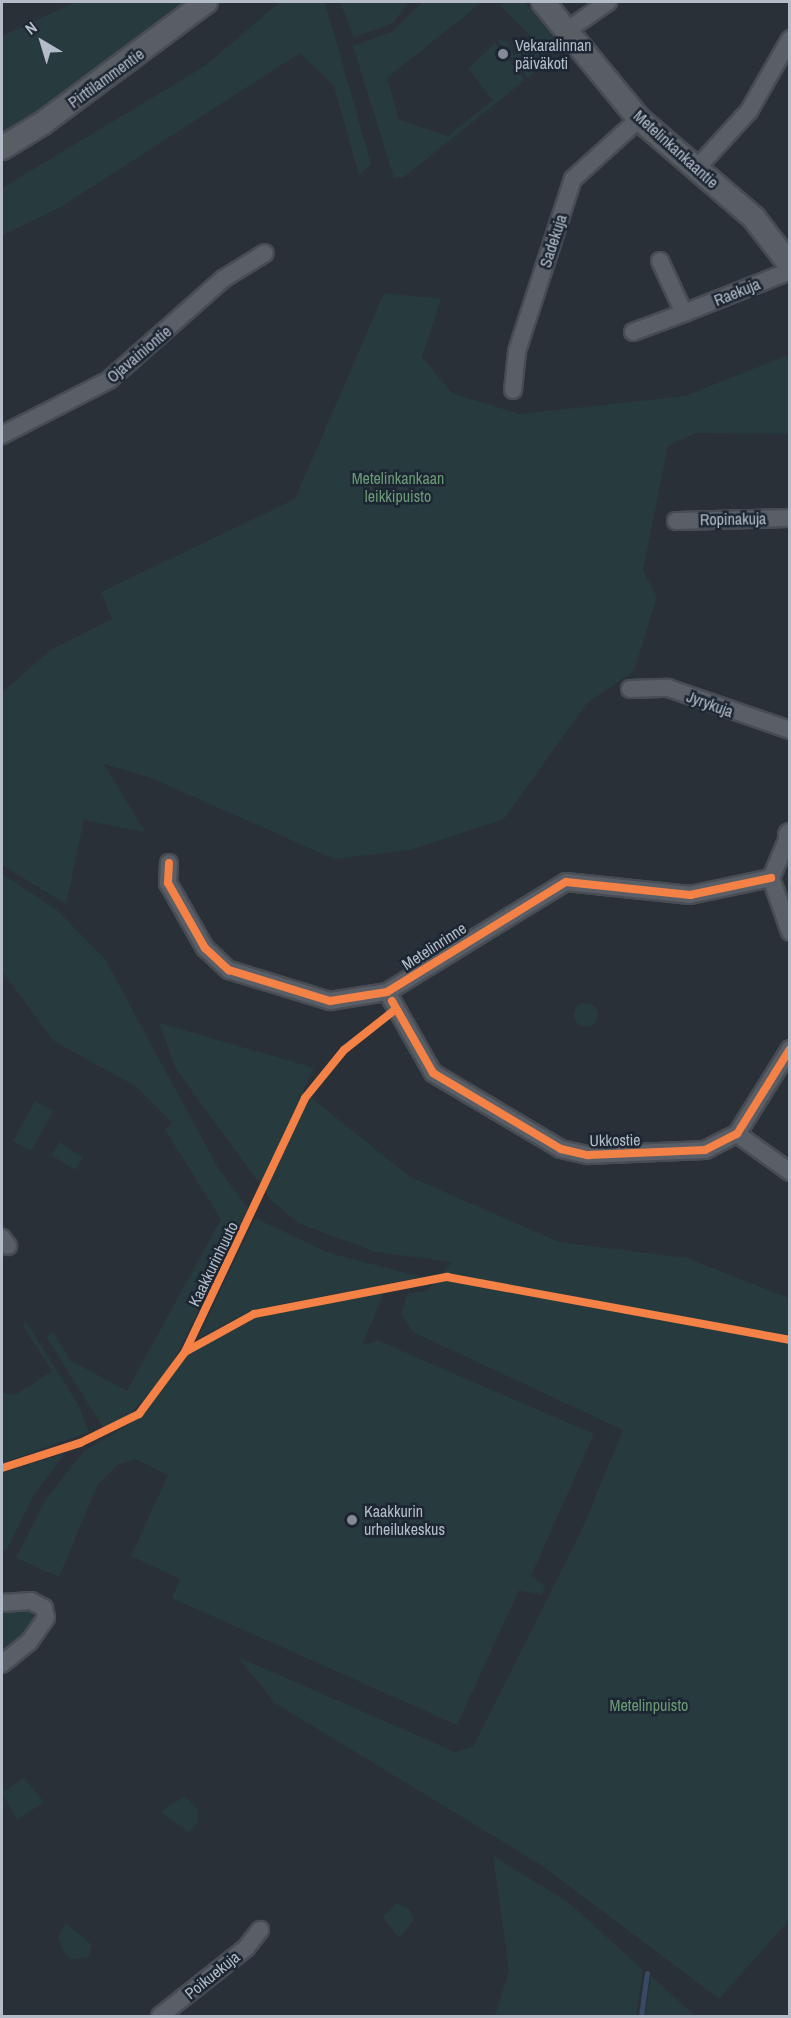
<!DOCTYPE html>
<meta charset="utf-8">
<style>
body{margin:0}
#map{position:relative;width:791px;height:2018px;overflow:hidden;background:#2a3038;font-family:"Archivo Narrow",sans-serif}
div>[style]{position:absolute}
.green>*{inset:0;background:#273a3e}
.round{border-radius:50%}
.stream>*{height:4.5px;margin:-2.25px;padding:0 2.25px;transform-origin:2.25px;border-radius:2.25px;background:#384963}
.roads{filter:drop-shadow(2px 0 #484c53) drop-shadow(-2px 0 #484c53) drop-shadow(0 2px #484c53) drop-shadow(0 -2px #484c53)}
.street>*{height:16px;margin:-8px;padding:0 8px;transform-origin:8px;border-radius:8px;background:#5a5e66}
.secondary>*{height:22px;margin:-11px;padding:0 11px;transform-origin:11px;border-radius:11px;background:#595d64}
.cycleway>*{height:8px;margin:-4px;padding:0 4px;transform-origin:4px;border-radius:4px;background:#f48246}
.dots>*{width:16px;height:16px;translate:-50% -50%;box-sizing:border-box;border:3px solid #1d2633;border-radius:50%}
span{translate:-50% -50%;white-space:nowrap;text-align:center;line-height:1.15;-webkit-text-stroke:5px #1d2633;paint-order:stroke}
.poi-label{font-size:16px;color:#b4bcc9}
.left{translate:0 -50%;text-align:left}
.street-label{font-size:16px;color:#b4bcc9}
.park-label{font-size:16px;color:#6b9a76}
.frame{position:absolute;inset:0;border:3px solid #b4bcc9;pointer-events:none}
.north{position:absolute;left:12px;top:12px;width:60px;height:60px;-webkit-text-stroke:4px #1d2633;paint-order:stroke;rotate:322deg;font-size:16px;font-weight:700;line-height:24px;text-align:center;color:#b4bcc9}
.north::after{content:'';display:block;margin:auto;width:21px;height:27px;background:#b4bcc9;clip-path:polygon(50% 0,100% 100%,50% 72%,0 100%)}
</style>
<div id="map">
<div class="green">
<i style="clip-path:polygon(76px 2px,188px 2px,160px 29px,2px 139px,2px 36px)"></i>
<i style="clip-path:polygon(280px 2px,325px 2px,371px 164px,359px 175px,334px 86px,300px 53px,59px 208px,2px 235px,2px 188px,205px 66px)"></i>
<i style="clip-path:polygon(340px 2px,408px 2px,408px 3px,393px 23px,354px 37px)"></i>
<i style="clip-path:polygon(423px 2px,482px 2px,387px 78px,399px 120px,448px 136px,493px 100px,468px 69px,495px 43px,525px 80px,404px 177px,394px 178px,353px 46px,391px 32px)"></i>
<i style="clip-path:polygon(506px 2px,525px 2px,561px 47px,528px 78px,496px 39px,507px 41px,514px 56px,531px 45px,532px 37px,501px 6px)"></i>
<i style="clip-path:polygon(384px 293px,441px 299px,422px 357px,452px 393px,519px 414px,685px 396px,789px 355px,789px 434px,695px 433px,668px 446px,643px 571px,657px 597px,634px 671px,587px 703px,504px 819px,410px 850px,334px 859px,151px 778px,104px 764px,145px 832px,84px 820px,66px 904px,2px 865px,2px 693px,49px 651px,112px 619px,101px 592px,295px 499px)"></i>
<i style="clip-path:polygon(2px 874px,57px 910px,105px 959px,218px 1168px,248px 1208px,168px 1373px,130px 1414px,104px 1429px,46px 1336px,53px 1332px,70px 1360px,127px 1391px,221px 1219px,165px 1130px,172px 1122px,137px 1087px,54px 1041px,2px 971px)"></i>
<i class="round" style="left:574px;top:1003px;width:24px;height:24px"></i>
<i style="clip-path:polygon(159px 1023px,314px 1068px,303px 1091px,410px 1177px,559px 1242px,686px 1258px,789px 1298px,789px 1920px,719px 1999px,541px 1865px,275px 1703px,238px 1657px,455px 1752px,473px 1747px,580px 1534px,623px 1430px,413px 1332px,401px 1314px,408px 1293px,427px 1291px,452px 1262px,376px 1252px,300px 1224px,273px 1202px,176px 1069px)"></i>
<i style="clip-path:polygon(35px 1101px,53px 1111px,31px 1151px,13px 1141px)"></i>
<i style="clip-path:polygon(60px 1142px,83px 1158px,75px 1170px,51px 1155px)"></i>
<i style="clip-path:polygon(255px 1218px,329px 1253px,422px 1277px,252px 1310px,198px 1338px)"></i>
<i style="clip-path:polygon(384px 1293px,362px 1345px,379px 1341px,594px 1434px,531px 1576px,545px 1586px,542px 1595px,519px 1590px,457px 1725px,172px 1598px,180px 1579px,131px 1556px,168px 1475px,136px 1459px,118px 1464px,98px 1484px,59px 1577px,16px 1558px,46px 1499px,84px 1451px,136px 1420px,189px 1354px,255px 1317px)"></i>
<i style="clip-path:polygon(27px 1323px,79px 1406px,89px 1432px,2px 1463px,2px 1393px,15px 1395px,52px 1371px,22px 1324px)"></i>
<i style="clip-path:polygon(65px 1453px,35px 1493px,7px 1549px,2px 1550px,2px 1473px)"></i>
<i style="clip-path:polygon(14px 1605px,30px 1610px,36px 1622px,2px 1654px,2px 1615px)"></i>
<i style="clip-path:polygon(24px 1778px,44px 1802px,17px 1820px,2px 1793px)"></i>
<i style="clip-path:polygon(185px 1796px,197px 1809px,198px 1822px,189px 1832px,160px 1812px)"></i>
<i style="clip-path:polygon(493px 1856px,568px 1902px,643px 1970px,636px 2016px,495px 2016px,509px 1970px)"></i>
<i style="clip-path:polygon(396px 1903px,410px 1910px,414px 1920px,399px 1938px,383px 1917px)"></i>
<i style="clip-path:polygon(66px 1923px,92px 1945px,88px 1957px,71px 1959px,64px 1952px,58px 1937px)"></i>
<i style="clip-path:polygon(651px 1976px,695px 2016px,645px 2016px)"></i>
</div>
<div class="stream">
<i style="left:641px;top:2016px;width:43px;rotate:-82.1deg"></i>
</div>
<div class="roads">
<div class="street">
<i style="left:566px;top:31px;width:51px;rotate:-34.6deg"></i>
<i style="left:696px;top:169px;width:79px;rotate:-47.6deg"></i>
<i style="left:749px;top:111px;width:83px;rotate:-60.3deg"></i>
<i style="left:660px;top:261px;width:57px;rotate:65.2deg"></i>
<i style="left:684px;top:313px;width:114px;rotate:-21.6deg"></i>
<i style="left:633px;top:332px;width:54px;rotate:-20.4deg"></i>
<i style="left:513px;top:390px;width:39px;rotate:-84deg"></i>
<i style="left:517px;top:351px;width:181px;rotate:-72deg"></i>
<i style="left:573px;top:179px;width:89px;rotate:-42.3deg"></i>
<i style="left:2px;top:435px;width:120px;rotate:-27.2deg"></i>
<i style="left:109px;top:380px;width:152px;rotate:-41.5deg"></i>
<i style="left:223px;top:279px;width:49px;rotate:-31.8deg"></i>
<i style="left:676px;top:521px;width:114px;rotate:-1.5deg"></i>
<i style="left:630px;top:689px;width:38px;rotate:-2deg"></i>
<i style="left:668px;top:688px;width:129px;rotate:19deg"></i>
<i style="left:788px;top:838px;width:43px;rotate:113deg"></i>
<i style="left:771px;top:878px;width:57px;rotate:70.6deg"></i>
<i style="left:169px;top:863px;width:20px;rotate:93deg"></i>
<i style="left:168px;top:883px;width:75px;rotate:60.4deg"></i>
<i style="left:205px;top:948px;width:33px;rotate:43deg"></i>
<i style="left:229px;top:970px;width:106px;rotate:17.1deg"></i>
<i style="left:330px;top:1001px;width:58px;rotate:-9deg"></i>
<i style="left:387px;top:992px;width:210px;rotate:-31.6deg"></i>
<i style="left:566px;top:882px;width:125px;rotate:6deg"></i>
<i style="left:690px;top:895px;width:83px;rotate:-11.9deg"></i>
<i style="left:387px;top:992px;width:93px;rotate:60.4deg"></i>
<i style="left:433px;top:1073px;width:149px;rotate:30.7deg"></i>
<i style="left:561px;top:1149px;width:28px;rotate:13deg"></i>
<i style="left:588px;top:1155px;width:117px;rotate:-2.4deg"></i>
<i style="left:705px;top:1150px;width:36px;rotate:-27deg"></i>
<i style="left:737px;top:1134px;width:100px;rotate:-58.1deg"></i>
<i style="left:737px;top:1134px;width:65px;rotate:35.6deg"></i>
<i style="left:2px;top:1238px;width:10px;rotate:53deg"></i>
<i style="left:2px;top:1603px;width:29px;rotate:-4deg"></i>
<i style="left:31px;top:1601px;width:15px;rotate:28deg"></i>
<i style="left:44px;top:1608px;width:10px;rotate:79deg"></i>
<i style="left:46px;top:1618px;width:29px;rotate:125deg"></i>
<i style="left:29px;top:1642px;width:35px;rotate:141deg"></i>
<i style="left:160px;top:2016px;width:110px;rotate:-38.3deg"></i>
<i style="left:246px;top:1948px;width:23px;rotate:-52deg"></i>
</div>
<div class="secondary">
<i style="left:543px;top:2px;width:151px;rotate:50.6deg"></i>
<i style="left:639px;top:119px;width:152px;rotate:40.7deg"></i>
<i style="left:754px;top:218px;width:59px;rotate:52.5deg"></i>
<i style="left:2px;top:148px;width:48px;rotate:-31.4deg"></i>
<i style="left:43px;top:123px;width:203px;rotate:-36.6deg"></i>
<i style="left:790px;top:835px;width:8px;rotate:90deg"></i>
</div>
</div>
<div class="cycleway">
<i style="left:169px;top:863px;width:20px;rotate:93deg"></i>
<i style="left:168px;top:883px;width:75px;rotate:60.4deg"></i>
<i style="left:205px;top:948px;width:33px;rotate:43deg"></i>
<i style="left:229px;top:970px;width:106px;rotate:17.1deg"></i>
<i style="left:330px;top:1001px;width:58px;rotate:-9deg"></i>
<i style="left:387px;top:992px;width:210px;rotate:-31.6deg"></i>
<i style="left:566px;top:882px;width:125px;rotate:6deg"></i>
<i style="left:690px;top:895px;width:83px;rotate:-11.9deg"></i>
<i style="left:392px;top:1001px;width:83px;rotate:60.3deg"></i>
<i style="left:433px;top:1073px;width:149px;rotate:30.7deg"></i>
<i style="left:561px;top:1149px;width:28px;rotate:13deg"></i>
<i style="left:588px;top:1155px;width:117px;rotate:-2.4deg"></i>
<i style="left:705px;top:1150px;width:36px;rotate:-27deg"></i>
<i style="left:737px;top:1134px;width:100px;rotate:-58.1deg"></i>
<i style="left:185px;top:1352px;width:79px;rotate:-28.8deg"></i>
<i style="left:254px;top:1314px;width:197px;rotate:-10.9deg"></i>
<i style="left:447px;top:1277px;width:349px;rotate:10.4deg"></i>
<i style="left:2px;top:1468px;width:82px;rotate:-17.8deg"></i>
<i style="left:80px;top:1443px;width:66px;rotate:-26.2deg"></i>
<i style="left:139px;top:1414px;width:77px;rotate:-53.4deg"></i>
<i style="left:185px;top:1352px;width:281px;rotate:-64.7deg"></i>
<i style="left:305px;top:1098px;width:62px;rotate:-50.9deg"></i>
<i style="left:344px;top:1050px;width:66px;rotate:-38.3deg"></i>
</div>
<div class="dots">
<i style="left:503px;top:54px;background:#848b96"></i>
<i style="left:352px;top:1520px;background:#848b96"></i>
</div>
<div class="poi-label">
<span class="left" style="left:515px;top:54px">Vekaralinnan<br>päiväkoti</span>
<span class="left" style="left:364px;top:1520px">Kaakkurin<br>urheilukeskus</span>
</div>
<div class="street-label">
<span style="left:106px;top:78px;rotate:-36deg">Pirttilammentie</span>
<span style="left:676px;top:149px;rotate:42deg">Metelinkankaantie</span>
<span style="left:553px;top:241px;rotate:-72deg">Sadekuja</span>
<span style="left:737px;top:292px;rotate:-22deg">Raekuja</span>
<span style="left:139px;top:354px;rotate:-40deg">Ojavainiontie</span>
<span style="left:733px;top:519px;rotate:-1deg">Ropinakuja</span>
<span style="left:710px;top:704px;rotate:20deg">Jyrykuja</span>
<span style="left:434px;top:946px;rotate:-33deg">Metelinrinne</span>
<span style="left:615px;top:1140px;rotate:-1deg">Ukkostie</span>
<span style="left:213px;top:1264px;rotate:-64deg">Kaakkurinhuuto</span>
<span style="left:212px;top:1975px;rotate:-39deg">Poikuekuja</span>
</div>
<div class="park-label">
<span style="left:398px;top:487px">Metelinkankaan<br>leikkipuisto</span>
<span style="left:649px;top:1705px">Metelinpuisto</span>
</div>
<div class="frame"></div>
<div class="north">N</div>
</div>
